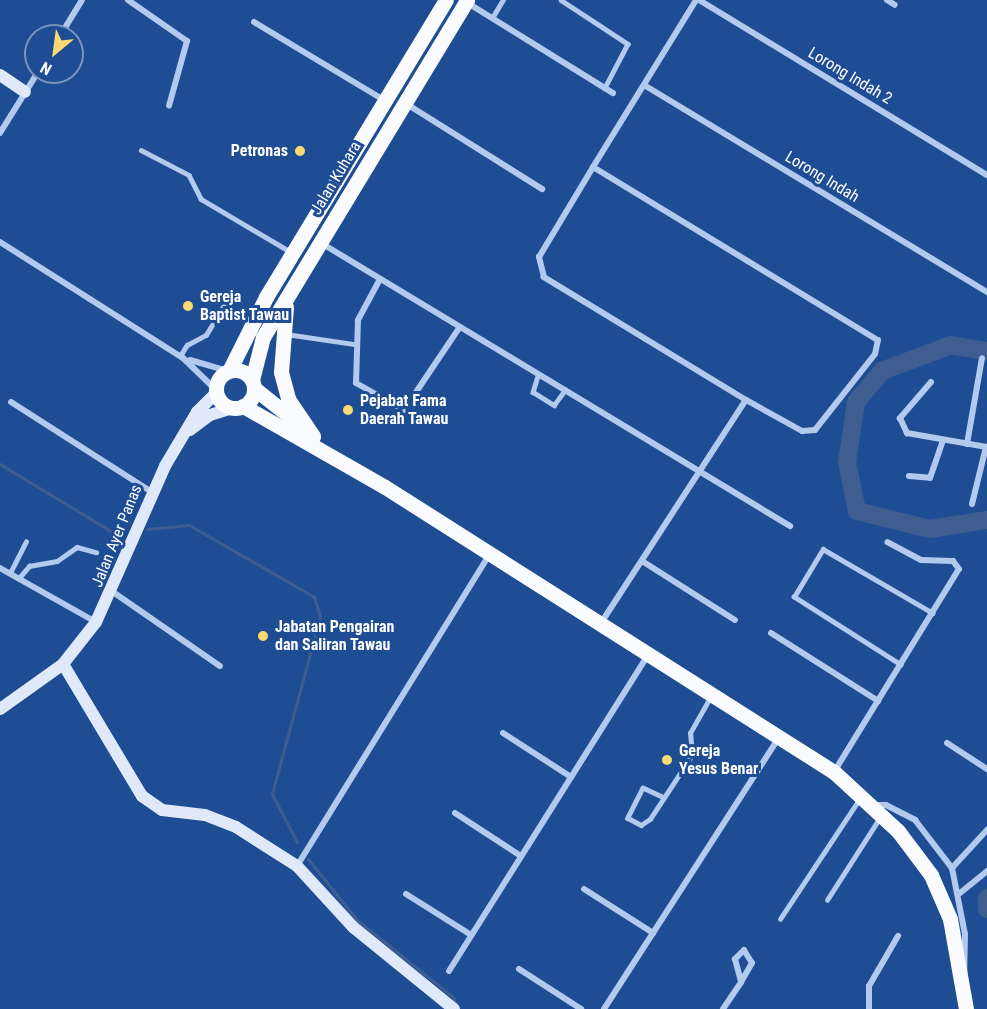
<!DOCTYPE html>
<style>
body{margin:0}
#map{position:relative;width:987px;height:1009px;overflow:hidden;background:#1f4d94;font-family:"Roboto Condensed",sans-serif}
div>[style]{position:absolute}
.stream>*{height:3px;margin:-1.5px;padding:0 1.5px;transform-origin:1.5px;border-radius:1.5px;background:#3e5e91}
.river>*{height:18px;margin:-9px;padding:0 9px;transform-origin:9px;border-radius:9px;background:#3e5e91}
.lane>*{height:4.5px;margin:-2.25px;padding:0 2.25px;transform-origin:2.25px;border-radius:2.25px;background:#b2caee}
.street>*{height:6px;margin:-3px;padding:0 3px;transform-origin:3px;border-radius:3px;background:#b2caee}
.secondary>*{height:12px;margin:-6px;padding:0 6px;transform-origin:6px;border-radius:6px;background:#dfe9fa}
.primary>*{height:15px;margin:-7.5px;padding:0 7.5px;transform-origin:7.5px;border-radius:7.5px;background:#f9fbff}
.primary>.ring{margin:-7.5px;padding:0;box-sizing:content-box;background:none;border:15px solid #f9fbff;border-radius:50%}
.dots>*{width:16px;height:16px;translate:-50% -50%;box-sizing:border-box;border:3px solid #1f4d94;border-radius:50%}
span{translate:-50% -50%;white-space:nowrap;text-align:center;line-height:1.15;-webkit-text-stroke:6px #1f4d94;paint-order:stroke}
.street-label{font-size:16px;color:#fff}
.poi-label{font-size:16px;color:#fff;font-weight:700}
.right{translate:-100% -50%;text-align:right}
.left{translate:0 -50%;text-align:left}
.north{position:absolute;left:24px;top:24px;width:60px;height:60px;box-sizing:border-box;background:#1f4d94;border:2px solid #7994bf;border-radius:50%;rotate:209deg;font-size:16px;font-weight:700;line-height:24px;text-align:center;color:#fff}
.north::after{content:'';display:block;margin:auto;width:21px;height:27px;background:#fcda73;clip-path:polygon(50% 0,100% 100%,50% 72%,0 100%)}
</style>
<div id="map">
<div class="stream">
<i style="left:0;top:464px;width:139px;rotate:31.2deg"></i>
<i style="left:147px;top:529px;width:42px;rotate:-5.4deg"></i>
<i style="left:189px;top:525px;width:144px;rotate:29.9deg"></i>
<i style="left:314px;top:597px;width:21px;rotate:73deg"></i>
<i style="left:320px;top:617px;width:183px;rotate:105.2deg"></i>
<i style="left:272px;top:794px;width:54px;rotate:62.5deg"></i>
<i style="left:308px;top:859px;width:78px;rotate:51.2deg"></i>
<i style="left:357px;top:920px;width:123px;rotate:38.7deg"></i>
<i style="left:453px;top:997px;width:10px;rotate:73deg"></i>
</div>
<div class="river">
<i style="left:987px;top:351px;width:36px;rotate:-171deg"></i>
<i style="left:951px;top:345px;width:74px;rotate:159.4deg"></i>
<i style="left:882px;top:371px;width:40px;rotate:130deg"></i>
<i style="left:856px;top:402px;width:61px;rotate:98.5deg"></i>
<i style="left:847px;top:462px;width:50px;rotate:78.5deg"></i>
<i style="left:857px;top:511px;width:75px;rotate:13.9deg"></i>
<i style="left:930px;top:529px;width:58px;rotate:-9deg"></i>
<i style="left:987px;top:898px;width:11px;rotate:90deg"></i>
</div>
<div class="lane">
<i style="left:561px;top:0;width:80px;rotate:33.3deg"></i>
<i style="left:628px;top:44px;width:50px;rotate:117.6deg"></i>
<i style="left:492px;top:18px;width:21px;rotate:-59deg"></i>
<i style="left:141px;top:150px;width:54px;rotate:27.5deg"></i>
<i style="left:189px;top:175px;width:27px;rotate:63deg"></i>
<i style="left:201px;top:199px;width:104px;rotate:30.5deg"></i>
<i style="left:286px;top:334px;width:69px;rotate:8.4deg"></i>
<i style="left:180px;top:356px;width:13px;rotate:-58deg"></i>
<i style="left:187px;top:345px;width:21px;rotate:-28deg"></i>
<i style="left:206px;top:335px;width:37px;rotate:-59deg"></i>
<i style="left:538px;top:376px;width:17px;rotate:107deg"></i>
<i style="left:533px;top:392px;width:25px;rotate:32deg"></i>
<i style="left:554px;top:405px;width:19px;rotate:-54deg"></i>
<i style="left:10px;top:573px;width:35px;rotate:-63deg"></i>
<i style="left:19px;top:578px;width:16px;rotate:-50deg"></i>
<i style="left:29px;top:566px;width:28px;rotate:-10deg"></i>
<i style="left:57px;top:561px;width:24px;rotate:-35deg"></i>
<i style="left:77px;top:547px;width:20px;rotate:15deg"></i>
<i style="left:901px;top:665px;width:127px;rotate:-147.6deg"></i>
<i style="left:794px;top:597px;width:56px;rotate:-58.9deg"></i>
<i style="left:823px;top:549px;width:127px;rotate:30.2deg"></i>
<i style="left:664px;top:798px;width:23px;rotate:-155deg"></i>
<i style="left:643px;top:788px;width:34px;rotate:117deg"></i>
<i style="left:628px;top:818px;width:15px;rotate:28deg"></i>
<i style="left:641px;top:825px;width:11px;rotate:-34deg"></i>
<i style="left:650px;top:819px;width:77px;rotate:-56.7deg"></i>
<i style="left:692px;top:755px;width:22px;rotate:-95deg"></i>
<i style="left:690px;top:733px;width:43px;rotate:-60.4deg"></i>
<i style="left:827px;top:900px;width:96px;rotate:-57.3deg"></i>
<i style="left:780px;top:919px;width:145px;rotate:-56.5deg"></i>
</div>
<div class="street">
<i style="left:128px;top:0;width:72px;rotate:34.8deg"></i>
<i style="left:187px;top:41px;width:67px;rotate:105.5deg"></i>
<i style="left:699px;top:0;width:337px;rotate:31.3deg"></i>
<i style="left:887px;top:0;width:9px;rotate:32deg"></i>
<i style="left:466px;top:2px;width:173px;rotate:31.8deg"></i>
<i style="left:254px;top:22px;width:152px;rotate:31deg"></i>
<i style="left:60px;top:36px;width:42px;rotate:-58.6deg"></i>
<i style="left:644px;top:85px;width:401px;rotate:31.1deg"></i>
<i style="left:405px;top:103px;width:162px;rotate:32.1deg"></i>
<i style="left:0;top:133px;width:72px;rotate:-58.1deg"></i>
<i style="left:593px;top:167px;width:333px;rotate:31.3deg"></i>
<i style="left:878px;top:340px;width:14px;rotate:102deg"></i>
<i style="left:875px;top:354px;width:97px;rotate:128.3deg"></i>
<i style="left:815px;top:430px;width:13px;rotate:176deg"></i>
<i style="left:802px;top:431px;width:64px;rotate:-151deg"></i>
<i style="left:746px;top:400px;width:237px;rotate:-148.7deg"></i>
<i style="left:544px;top:277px;width:21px;rotate:-104deg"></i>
<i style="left:539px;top:257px;width:105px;rotate:-59deg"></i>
<i style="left:593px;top:167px;width:196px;rotate:-58.3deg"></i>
<i style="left:0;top:242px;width:217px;rotate:32.4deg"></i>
<i style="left:183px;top:358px;width:46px;rotate:44.1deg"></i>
<i style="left:321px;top:243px;width:548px;rotate:31.11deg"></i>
<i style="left:380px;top:279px;width:47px;rotate:118.2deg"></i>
<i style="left:358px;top:320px;width:63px;rotate:91.8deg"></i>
<i style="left:356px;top:383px;width:55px;rotate:29.4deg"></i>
<i style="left:404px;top:410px;width:99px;rotate:-56.1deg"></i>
<i style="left:190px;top:360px;width:40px;rotate:16deg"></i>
<i style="left:931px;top:382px;width:48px;rotate:130.7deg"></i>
<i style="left:900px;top:418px;width:17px;rotate:65deg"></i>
<i style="left:907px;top:433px;width:81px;rotate:9.9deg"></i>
<i style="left:11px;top:402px;width:167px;rotate:32.6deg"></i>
<i style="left:967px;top:444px;width:87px;rotate:-80.1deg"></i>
<i style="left:909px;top:476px;width:21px;rotate:5deg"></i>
<i style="left:930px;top:478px;width:39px;rotate:-71deg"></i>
<i style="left:972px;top:504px;width:59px;rotate:-76.2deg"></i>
<i style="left:642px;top:561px;width:110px;rotate:32.4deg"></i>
<i style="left:0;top:568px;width:110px;rotate:29.4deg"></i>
<i style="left:113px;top:592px;width:130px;rotate:34.7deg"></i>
<i style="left:601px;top:623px;width:266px;rotate:-57deg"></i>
<i style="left:771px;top:633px;width:127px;rotate:32.4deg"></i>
<i style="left:503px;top:733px;width:81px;rotate:32.9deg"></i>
<i style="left:947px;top:743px;width:48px;rotate:33deg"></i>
<i style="left:834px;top:772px;width:238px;rotate:-58.4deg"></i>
<i style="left:959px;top:569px;width:10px;rotate:-127deg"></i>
<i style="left:953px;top:561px;width:32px;rotate:-178deg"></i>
<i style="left:921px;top:560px;width:38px;rotate:-152deg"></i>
<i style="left:873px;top:805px;width:13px"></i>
<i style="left:886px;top:805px;width:33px;rotate:27deg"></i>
<i style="left:915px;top:820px;width:61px;rotate:52.4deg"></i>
<i style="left:952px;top:868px;width:67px;rotate:78.9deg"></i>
<i style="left:965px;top:934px;width:46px;rotate:91.2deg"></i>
<i style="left:455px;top:813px;width:79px;rotate:33.1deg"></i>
<i style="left:297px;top:866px;width:365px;rotate:-58.3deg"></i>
<i style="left:952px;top:868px;width:52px;rotate:-47.4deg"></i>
<i style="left:584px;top:889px;width:82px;rotate:32.5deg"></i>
<i style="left:960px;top:893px;width:35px;rotate:-39deg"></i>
<i style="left:406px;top:894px;width:77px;rotate:32.2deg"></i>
<i style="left:519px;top:969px;width:74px;rotate:32.8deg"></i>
<i style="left:449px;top:971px;width:375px;rotate:-57.8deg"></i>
<i style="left:604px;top:1009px;width:323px;rotate:-57.2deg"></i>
<i style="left:723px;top:1009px;width:32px;rotate:-56deg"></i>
<i style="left:741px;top:982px;width:22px;rotate:-60deg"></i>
<i style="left:752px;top:963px;width:15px;rotate:-122deg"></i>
<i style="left:744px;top:950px;width:13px;rotate:135deg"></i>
<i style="left:735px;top:959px;width:24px;rotate:75deg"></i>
<i style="left:869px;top:1009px;width:23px;rotate:-90deg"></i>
<i style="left:869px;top:986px;width:58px;rotate:-59.9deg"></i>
</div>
<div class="secondary">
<i style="left:0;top:75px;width:30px;rotate:34deg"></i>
<i style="left:190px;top:430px;width:25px;rotate:-37deg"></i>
<i style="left:210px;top:415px;width:27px;rotate:-17deg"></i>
<i style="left:63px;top:664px;width:154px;rotate:59.1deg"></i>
<i style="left:142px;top:796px;width:24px;rotate:35deg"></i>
<i style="left:162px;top:810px;width:43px;rotate:6.6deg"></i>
<i style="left:205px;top:815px;width:33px;rotate:21deg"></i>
<i style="left:236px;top:827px;width:72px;rotate:32.6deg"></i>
<i style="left:297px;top:866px;width:83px;rotate:47.4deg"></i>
<i style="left:353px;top:927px;width:130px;rotate:39.1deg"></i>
<i style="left:0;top:709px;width:77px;rotate:-35.5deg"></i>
<i style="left:63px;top:664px;width:53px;rotate:-51.8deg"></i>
<i style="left:96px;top:622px;width:171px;rotate:-66.1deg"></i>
<i style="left:165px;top:466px;width:63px;rotate:-59.3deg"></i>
<i style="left:197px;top:412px;width:28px;rotate:-45deg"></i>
</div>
<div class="primary">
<i style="left:286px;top:307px;width:65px;rotate:94.4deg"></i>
<i style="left:281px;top:372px;width:28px;rotate:75deg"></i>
<i style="left:288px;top:399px;width:45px;rotate:56deg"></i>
<i class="ring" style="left:216px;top:370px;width:23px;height:23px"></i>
<i style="left:229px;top:371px;width:83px;rotate:-63.4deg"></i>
<i style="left:266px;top:297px;width:347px;rotate:-58.8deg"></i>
<i style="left:252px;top:380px;width:44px;rotate:-75.7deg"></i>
<i style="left:263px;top:337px;width:394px;rotate:-58.8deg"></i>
<i style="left:254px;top:388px;width:58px;rotate:38.7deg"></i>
<i style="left:243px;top:406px;width:163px;rotate:29.7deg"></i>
<i style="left:385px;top:487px;width:532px;rotate:32.41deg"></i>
<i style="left:834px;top:772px;width:87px;rotate:42.7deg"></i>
<i style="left:898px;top:831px;width:55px;rotate:53.1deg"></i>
<i style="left:931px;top:875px;width:48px;rotate:66.6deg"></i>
<i style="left:950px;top:919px;width:91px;rotate:79.9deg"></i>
</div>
<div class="dots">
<i style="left:300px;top:151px;background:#fcda73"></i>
<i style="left:188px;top:306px;background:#fcda73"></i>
<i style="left:348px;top:410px;background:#fcda73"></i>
<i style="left:263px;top:636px;background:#fcda73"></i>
<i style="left:667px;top:760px;background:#fcda73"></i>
</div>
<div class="street-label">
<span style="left:850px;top:76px;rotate:31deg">Lorong Indah 2</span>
<span style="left:822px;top:177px;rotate:31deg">Lorong Indah</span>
<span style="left:336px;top:178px;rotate:-59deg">Jalan Kuhara</span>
<span style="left:117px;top:536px;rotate:-68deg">Jalan Ayer Panas</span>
</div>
<div class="poi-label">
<span class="right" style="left:288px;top:151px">Petronas</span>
<span class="left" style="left:200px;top:306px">Gereja<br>Baptist Tawau</span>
<span class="left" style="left:360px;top:410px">Pejabat Fama<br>Daerah Tawau</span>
<span class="left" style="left:275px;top:636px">Jabatan Pengairan<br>dan Saliran Tawau</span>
<span class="left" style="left:679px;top:760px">Gereja<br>Yesus Benar</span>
</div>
<div class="north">N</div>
</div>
